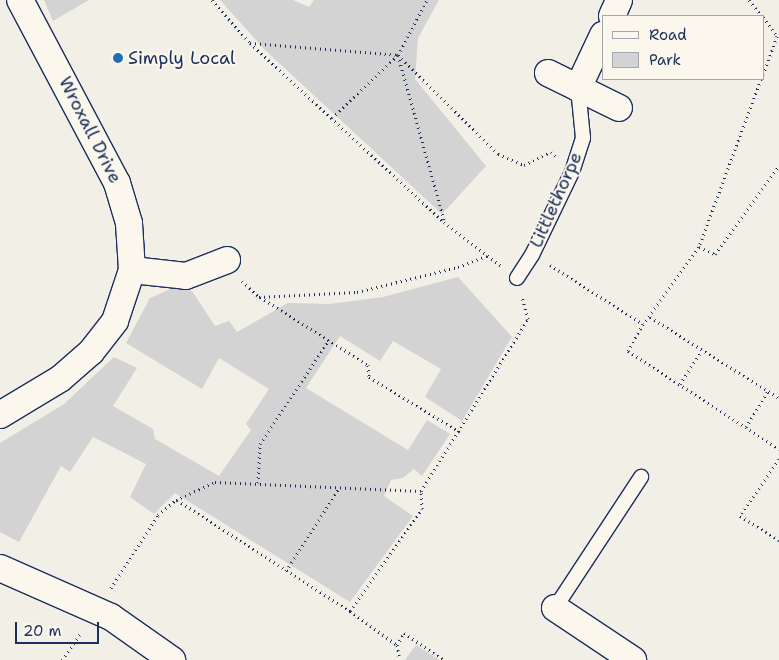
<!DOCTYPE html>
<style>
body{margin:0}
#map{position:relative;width:779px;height:660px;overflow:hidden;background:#f2efe6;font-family:"Shantell Sans",sans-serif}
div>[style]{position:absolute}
.green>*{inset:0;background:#d2d3d2}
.path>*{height:3px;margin-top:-1.5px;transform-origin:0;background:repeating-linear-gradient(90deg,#1b2f5e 0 1px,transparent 0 5px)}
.roads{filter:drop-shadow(1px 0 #1b2f5e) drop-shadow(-1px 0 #1b2f5e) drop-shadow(0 1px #1b2f5e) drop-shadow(0 -1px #1b2f5e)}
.lane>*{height:14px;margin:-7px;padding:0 7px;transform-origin:7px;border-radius:7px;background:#fbf7ec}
.street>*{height:26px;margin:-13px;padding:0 13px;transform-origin:13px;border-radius:13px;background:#fbf7ec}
.dots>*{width:14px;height:14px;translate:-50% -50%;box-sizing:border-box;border:2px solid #fbf7ec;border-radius:50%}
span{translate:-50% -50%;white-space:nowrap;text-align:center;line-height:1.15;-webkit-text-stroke:4px #fbf7ec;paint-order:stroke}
.poi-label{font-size:18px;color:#1b2f5e}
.left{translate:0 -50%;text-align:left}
.street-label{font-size:18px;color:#1b2f5e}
.legend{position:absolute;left:602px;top:15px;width:162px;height:65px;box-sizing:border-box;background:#fbf7ec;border:1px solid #a1a7b3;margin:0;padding:6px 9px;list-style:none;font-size:15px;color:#1b2f5e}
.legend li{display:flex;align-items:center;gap:10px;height:25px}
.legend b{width:25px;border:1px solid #a1a7b3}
.scale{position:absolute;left:15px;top:622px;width:84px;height:22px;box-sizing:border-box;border:2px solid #1b2f5e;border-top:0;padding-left:6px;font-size:15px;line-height:18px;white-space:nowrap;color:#1b2f5e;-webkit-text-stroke:4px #fbf7ec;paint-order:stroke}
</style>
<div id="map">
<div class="green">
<i style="clip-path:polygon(44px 0,89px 0,53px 21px)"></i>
<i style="clip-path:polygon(220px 0,293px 0,309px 7px,314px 0,439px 0,418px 38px,415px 79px,486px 166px,442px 214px,265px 50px)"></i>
<i style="clip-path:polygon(458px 277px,512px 337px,462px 421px,425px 397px,441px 369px,393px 341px,380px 361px,340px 336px,306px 388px,408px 450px,427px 420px,450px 434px,422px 476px,414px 469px,403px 478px,391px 480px,384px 496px,413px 516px,350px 602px,175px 493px,154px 514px,130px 497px,146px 464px,93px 437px,70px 472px,61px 466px,19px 542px,0 532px,0 443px,64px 404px,114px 357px,137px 368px,113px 406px,153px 429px,155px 439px,219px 476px,251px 430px,246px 424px,269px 389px,219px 358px,202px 389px,126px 343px,150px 298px,175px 287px,192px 291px,215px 326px,229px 321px,237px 332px,288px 303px,329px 304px,383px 297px)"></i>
<i style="clip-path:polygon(416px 645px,439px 660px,405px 660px)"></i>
</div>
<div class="path">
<i style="left:212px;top:0;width:57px;rotate:48.5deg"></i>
<i style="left:250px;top:43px;width:264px;rotate:42.7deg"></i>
<i style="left:444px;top:222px;width:71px;rotate:37.5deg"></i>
<i style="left:749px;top:0;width:21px;rotate:51deg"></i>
<i style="left:763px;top:17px;width:24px;rotate:54deg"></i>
<i style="left:777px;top:36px;width:41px;rotate:109.7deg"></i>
<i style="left:250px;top:43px;width:148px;rotate:4.6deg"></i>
<i style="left:398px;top:55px;width:141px;rotate:44.7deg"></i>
<i style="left:498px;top:154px;width:28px;rotate:23deg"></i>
<i style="left:524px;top:165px;width:30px;rotate:-26deg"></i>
<i style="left:551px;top:152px;width:6px;rotate:45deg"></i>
<i style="left:398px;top:55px;width:171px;rotate:74.4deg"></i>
<i style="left:761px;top:79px;width:179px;rotate:110.3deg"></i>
<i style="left:699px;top:247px;width:95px;rotate:126deg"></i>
<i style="left:643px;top:324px;width:31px;rotate:119deg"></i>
<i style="left:628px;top:351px;width:180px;rotate:33deg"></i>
<i style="left:332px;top:118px;width:91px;rotate:-43.7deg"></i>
<i style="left:398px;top:55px;width:62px;rotate:-62.2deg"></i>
<i style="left:699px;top:247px;width:17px;rotate:24deg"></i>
<i style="left:715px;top:254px;width:109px;rotate:-54deg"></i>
<i style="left:550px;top:265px;width:110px;rotate:32.4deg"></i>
<i style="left:242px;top:281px;width:23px;rotate:43deg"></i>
<i style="left:259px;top:297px;width:98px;rotate:-2.9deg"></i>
<i style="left:357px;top:292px;width:104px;rotate:-13.9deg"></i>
<i style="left:458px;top:267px;width:31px;rotate:-21deg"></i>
<i style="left:260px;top:297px;width:128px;rotate:32.2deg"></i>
<i style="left:368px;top:365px;width:12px;rotate:85deg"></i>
<i style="left:369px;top:377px;width:106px;rotate:31.1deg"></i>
<i style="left:650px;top:317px;width:152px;rotate:32.1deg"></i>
<i style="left:680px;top:384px;width:40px;rotate:-57.1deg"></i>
<i style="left:746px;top:427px;width:42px;rotate:-58.6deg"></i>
<i style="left:779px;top:459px;width:69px;rotate:124.4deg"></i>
<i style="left:740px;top:516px;width:46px;rotate:31.6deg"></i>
<i style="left:258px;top:483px;width:39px;rotate:-87deg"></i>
<i style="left:260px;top:444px;width:125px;rotate:-56.4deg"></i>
<i style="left:177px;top:500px;width:206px;rotate:32.7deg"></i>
<i style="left:350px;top:611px;width:58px;rotate:35.9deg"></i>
<i style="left:397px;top:645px;width:14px;rotate:-60deg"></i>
<i style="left:404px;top:633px;width:48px;rotate:34deg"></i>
<i style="left:286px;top:571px;width:98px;rotate:-57.4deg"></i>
<i style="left:111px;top:588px;width:87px;rotate:-57.2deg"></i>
<i style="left:158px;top:515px;width:23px;rotate:-40deg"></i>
<i style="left:176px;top:500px;width:43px;rotate:-24.8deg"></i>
<i style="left:215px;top:482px;width:206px;rotate:2.5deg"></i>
<i style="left:350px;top:611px;width:125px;rotate:-54.8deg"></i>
<i style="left:422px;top:509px;width:18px;rotate:-93deg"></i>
<i style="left:421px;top:491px;width:203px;rotate:-58.1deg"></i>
<i style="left:528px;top:319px;width:23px;rotate:-105deg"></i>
<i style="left:397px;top:645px;width:15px;rotate:79deg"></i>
<i style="left:62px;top:660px;width:33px;rotate:-55deg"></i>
</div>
<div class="roads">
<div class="lane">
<i style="left:517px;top:278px;width:27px;rotate:-57deg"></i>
<i style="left:532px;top:255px;width:92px;rotate:-64.3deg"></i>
<i style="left:572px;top:172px;width:36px;rotate:-72deg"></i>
<i style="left:583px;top:138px;width:50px;rotate:-95.7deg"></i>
<i style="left:555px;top:608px;width:157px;rotate:-56.7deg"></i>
</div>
<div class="street">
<i style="left:612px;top:16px;width:17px;rotate:-66deg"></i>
<i style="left:548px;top:73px;width:79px;rotate:26.2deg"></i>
<i style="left:578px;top:88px;width:59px;rotate:-64.7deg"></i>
<i style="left:132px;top:270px;width:54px;rotate:6.3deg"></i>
<i style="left:186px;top:276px;width:44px;rotate:-21.3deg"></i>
<i style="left:0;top:415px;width:70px;rotate:-31deg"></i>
<i style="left:60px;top:379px;width:41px;rotate:-41.1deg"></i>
<i style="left:91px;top:352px;width:39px;rotate:-52deg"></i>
<i style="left:115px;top:321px;width:54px;rotate:-71.6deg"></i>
<i style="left:132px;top:270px;width:47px;rotate:-93.7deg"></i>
<i style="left:129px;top:223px;width:42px;rotate:-106.7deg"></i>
<i style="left:117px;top:183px;width:207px;rotate:-117.9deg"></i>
<i style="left:0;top:568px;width:121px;rotate:23.8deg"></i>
<i style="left:111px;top:617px;width:75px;rotate:35.2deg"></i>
<i style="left:555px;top:608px;width:94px;rotate:33.7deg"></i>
</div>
</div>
<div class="dots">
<i style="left:118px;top:58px;background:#1f6fb2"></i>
</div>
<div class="poi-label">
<span class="left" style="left:128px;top:58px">Simply Local</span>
</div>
<div class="street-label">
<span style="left:90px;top:130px;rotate:63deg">Wroxall Drive</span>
<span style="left:556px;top:200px;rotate:-66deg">Littlethorpe</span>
</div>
<ul class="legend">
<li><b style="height:6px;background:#fbf7ec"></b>Road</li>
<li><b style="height:14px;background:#d2d3d2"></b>Park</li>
</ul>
<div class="scale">20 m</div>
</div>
